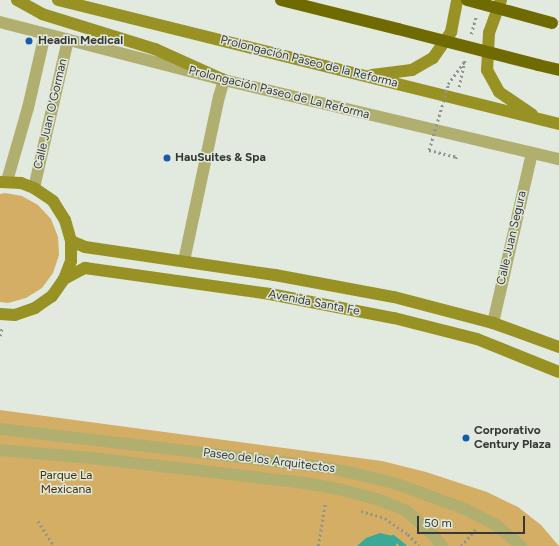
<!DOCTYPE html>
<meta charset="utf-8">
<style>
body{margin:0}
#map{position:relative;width:559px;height:546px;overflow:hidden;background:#e2e9de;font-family:Figtree,sans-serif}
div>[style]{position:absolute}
.green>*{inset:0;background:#d5ae65}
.water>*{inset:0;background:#3ea897}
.stream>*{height:4.5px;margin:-2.25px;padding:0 2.25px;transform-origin:2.25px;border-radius:2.25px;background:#3ea897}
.path>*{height:2.5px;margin-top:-1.25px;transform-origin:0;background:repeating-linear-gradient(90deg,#90948d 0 2px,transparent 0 5px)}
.street>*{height:12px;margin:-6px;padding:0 6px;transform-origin:6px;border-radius:6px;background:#b1af70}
.secondary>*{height:12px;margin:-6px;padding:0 6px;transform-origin:6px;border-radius:6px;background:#989225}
.highway>*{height:12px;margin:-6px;padding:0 6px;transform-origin:6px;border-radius:6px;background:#706b00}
.path-bridge>*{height:2.5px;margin-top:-1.25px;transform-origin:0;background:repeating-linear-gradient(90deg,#90948d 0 2px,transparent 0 5px)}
.highway-bridge>*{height:12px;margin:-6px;padding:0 6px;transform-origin:6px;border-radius:6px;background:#706b00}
.dots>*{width:11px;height:11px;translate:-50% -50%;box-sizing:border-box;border:2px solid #e2e9de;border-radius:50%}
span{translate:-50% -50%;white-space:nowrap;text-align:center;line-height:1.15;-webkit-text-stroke:3px #e2e9de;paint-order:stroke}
.poi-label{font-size:12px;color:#363834;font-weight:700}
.left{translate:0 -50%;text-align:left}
.street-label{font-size:12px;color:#363834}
.park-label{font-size:12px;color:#422f05}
.scale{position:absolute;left:417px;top:516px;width:108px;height:18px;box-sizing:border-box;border:2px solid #363834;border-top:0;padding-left:5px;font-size:12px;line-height:14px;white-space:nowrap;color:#363834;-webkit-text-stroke:3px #e2e9de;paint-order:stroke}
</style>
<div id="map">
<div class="green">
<i style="clip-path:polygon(5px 193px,22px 196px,38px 205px,51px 219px,58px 237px,59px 255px,53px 273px,42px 288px,26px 298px,8px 303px,0 302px,0 194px)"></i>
<i style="clip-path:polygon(0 410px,382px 461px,426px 472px,487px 492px,518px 507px,541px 525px,559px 546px,0 546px)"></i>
</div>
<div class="water">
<i style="clip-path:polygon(380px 533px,393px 536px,392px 540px,396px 541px,396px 546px,357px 546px,366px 538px)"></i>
</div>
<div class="stream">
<i style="left:393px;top:537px;width:14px;rotate:39deg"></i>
</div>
<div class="path">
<i style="left:471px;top:34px;width:19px;rotate:-74deg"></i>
<i style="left:448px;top:84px;width:27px;rotate:-54deg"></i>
<i style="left:459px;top:87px;width:30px;rotate:-78deg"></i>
<i style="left:429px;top:150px;width:29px;rotate:14deg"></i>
<i style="left:457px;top:157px;width:2px;rotate:117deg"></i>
<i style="left:0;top:336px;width:9px;rotate:-77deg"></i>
<i style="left:361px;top:511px;width:25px;rotate:16deg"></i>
<i style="left:385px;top:518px;width:28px;rotate:35deg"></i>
<i style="left:408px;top:534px;width:16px;rotate:47deg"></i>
<i style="left:38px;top:521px;width:30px;rotate:57deg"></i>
<i style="left:318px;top:546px;width:43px;rotate:-80.5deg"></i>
<i style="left:461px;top:546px;width:23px;rotate:-49deg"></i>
</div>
<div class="street">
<i style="left:0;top:22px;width:231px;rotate:14.5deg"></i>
<i style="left:224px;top:80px;width:344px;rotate:13.3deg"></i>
<i style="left:7px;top:181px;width:76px;rotate:-74deg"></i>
<i style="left:28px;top:108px;width:76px;rotate:-77.1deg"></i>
<i style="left:34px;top:188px;width:152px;rotate:-77.1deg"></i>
<i style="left:184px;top:261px;width:168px;rotate:-78deg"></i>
<i style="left:219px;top:97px;width:18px;rotate:-74deg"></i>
<i style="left:493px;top:323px;width:174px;rotate:-77.1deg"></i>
<i style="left:0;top:429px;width:326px;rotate:6.7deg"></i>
<i style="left:324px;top:467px;width:38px;rotate:12deg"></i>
<i style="left:361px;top:475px;width:34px;rotate:14deg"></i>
<i style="left:394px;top:483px;width:76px;rotate:20.1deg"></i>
<i style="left:465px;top:509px;width:35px;rotate:27deg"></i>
<i style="left:496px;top:525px;width:33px;rotate:40deg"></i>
<i style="left:0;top:450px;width:92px;rotate:5deg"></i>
<i style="left:92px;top:458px;width:214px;rotate:6.7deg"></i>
<i style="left:305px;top:483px;width:35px;rotate:10deg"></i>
<i style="left:339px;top:489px;width:39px;rotate:15deg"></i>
<i style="left:377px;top:499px;width:32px;rotate:22deg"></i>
<i style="left:407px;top:511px;width:35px;rotate:43deg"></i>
<i style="left:433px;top:535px;width:14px;rotate:51deg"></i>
</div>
<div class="secondary">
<i style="left:17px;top:0;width:29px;rotate:29deg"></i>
<i style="left:42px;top:14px;width:118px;rotate:17.2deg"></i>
<i style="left:155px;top:49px;width:76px;rotate:24.2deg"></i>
<i style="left:58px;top:0;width:516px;rotate:13.9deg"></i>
<i style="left:501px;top:0;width:35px;rotate:110deg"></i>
<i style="left:489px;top:33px;width:37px;rotate:93deg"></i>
<i style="left:487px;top:70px;width:25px;rotate:61deg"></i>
<i style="left:499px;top:92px;width:40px;rotate:34deg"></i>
<i style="left:372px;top:75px;width:40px;rotate:-7.1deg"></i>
<i style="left:412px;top:70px;width:24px;rotate:-30deg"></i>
<i style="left:433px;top:58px;width:32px;rotate:-55deg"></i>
<i style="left:451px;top:32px;width:33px;rotate:-79deg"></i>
<i style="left:0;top:182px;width:21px;rotate:3deg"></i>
<i style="left:21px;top:183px;width:14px;rotate:21deg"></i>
<i style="left:34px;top:188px;width:23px;rotate:34deg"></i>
<i style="left:53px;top:201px;width:22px;rotate:58deg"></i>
<i style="left:65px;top:220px;width:22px;rotate:74deg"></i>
<i style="left:71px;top:241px;width:20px;rotate:90deg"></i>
<i style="left:71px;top:261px;width:19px;rotate:111deg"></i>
<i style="left:64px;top:279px;width:21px;rotate:125deg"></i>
<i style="left:52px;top:296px;width:21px;rotate:145deg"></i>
<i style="left:35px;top:308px;width:21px;rotate:161deg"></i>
<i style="left:15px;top:315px;width:15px;rotate:-176deg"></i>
<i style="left:71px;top:241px;width:15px;rotate:23deg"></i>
<i style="left:85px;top:247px;width:192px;rotate:8.4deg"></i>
<i style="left:275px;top:275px;width:121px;rotate:10.5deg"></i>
<i style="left:394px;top:297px;width:102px;rotate:14.7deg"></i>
<i style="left:493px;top:323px;width:70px;rotate:20deg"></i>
<i style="left:64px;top:279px;width:24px;rotate:-28deg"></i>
<i style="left:85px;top:268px;width:187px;rotate:8deg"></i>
<i style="left:270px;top:294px;width:126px;rotate:11deg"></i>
<i style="left:394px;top:318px;width:86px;rotate:14.2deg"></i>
<i style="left:477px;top:339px;width:88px;rotate:21.9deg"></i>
</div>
<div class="highway">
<i style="left:281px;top:0;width:121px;rotate:13.9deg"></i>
<i style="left:538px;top:65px;width:22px;rotate:13deg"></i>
</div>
<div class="path-bridge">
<i style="left:429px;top:150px;width:68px;rotate:-73.7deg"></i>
</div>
<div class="highway-bridge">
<i style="left:467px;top:0;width:88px;rotate:15.1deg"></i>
<i style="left:398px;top:29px;width:145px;rotate:14.4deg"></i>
</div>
<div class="dots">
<i style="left:29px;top:41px;background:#145dac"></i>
<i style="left:167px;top:158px;background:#145dac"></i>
<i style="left:466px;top:438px;background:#145dac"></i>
</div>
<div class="poi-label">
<span class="left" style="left:38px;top:41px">Headin Medical</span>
<span class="left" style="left:175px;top:158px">HauSuites &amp; Spa</span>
<span class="left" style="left:474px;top:438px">Corporativo<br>Century Plaza</span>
</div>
<div class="street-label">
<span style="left:309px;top:62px;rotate:14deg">Prolongación Paseo de la Reforma</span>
<span style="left:279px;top:93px;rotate:14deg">Prolongación Paseo de La Reforma</span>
<span style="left:51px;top:114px;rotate:-77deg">Calle Juan O'Gorman</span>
<span style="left:512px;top:238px;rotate:-77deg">Calle Juan Segura</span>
<span style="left:314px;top:303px;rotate:11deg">Avenida Santa Fe</span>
<span style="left:269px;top:461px;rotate:7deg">Paseo de los Arquitectos</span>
</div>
<div class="park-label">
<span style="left:66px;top:483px">Parque La<br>Mexicana</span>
</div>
<div class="scale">50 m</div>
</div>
